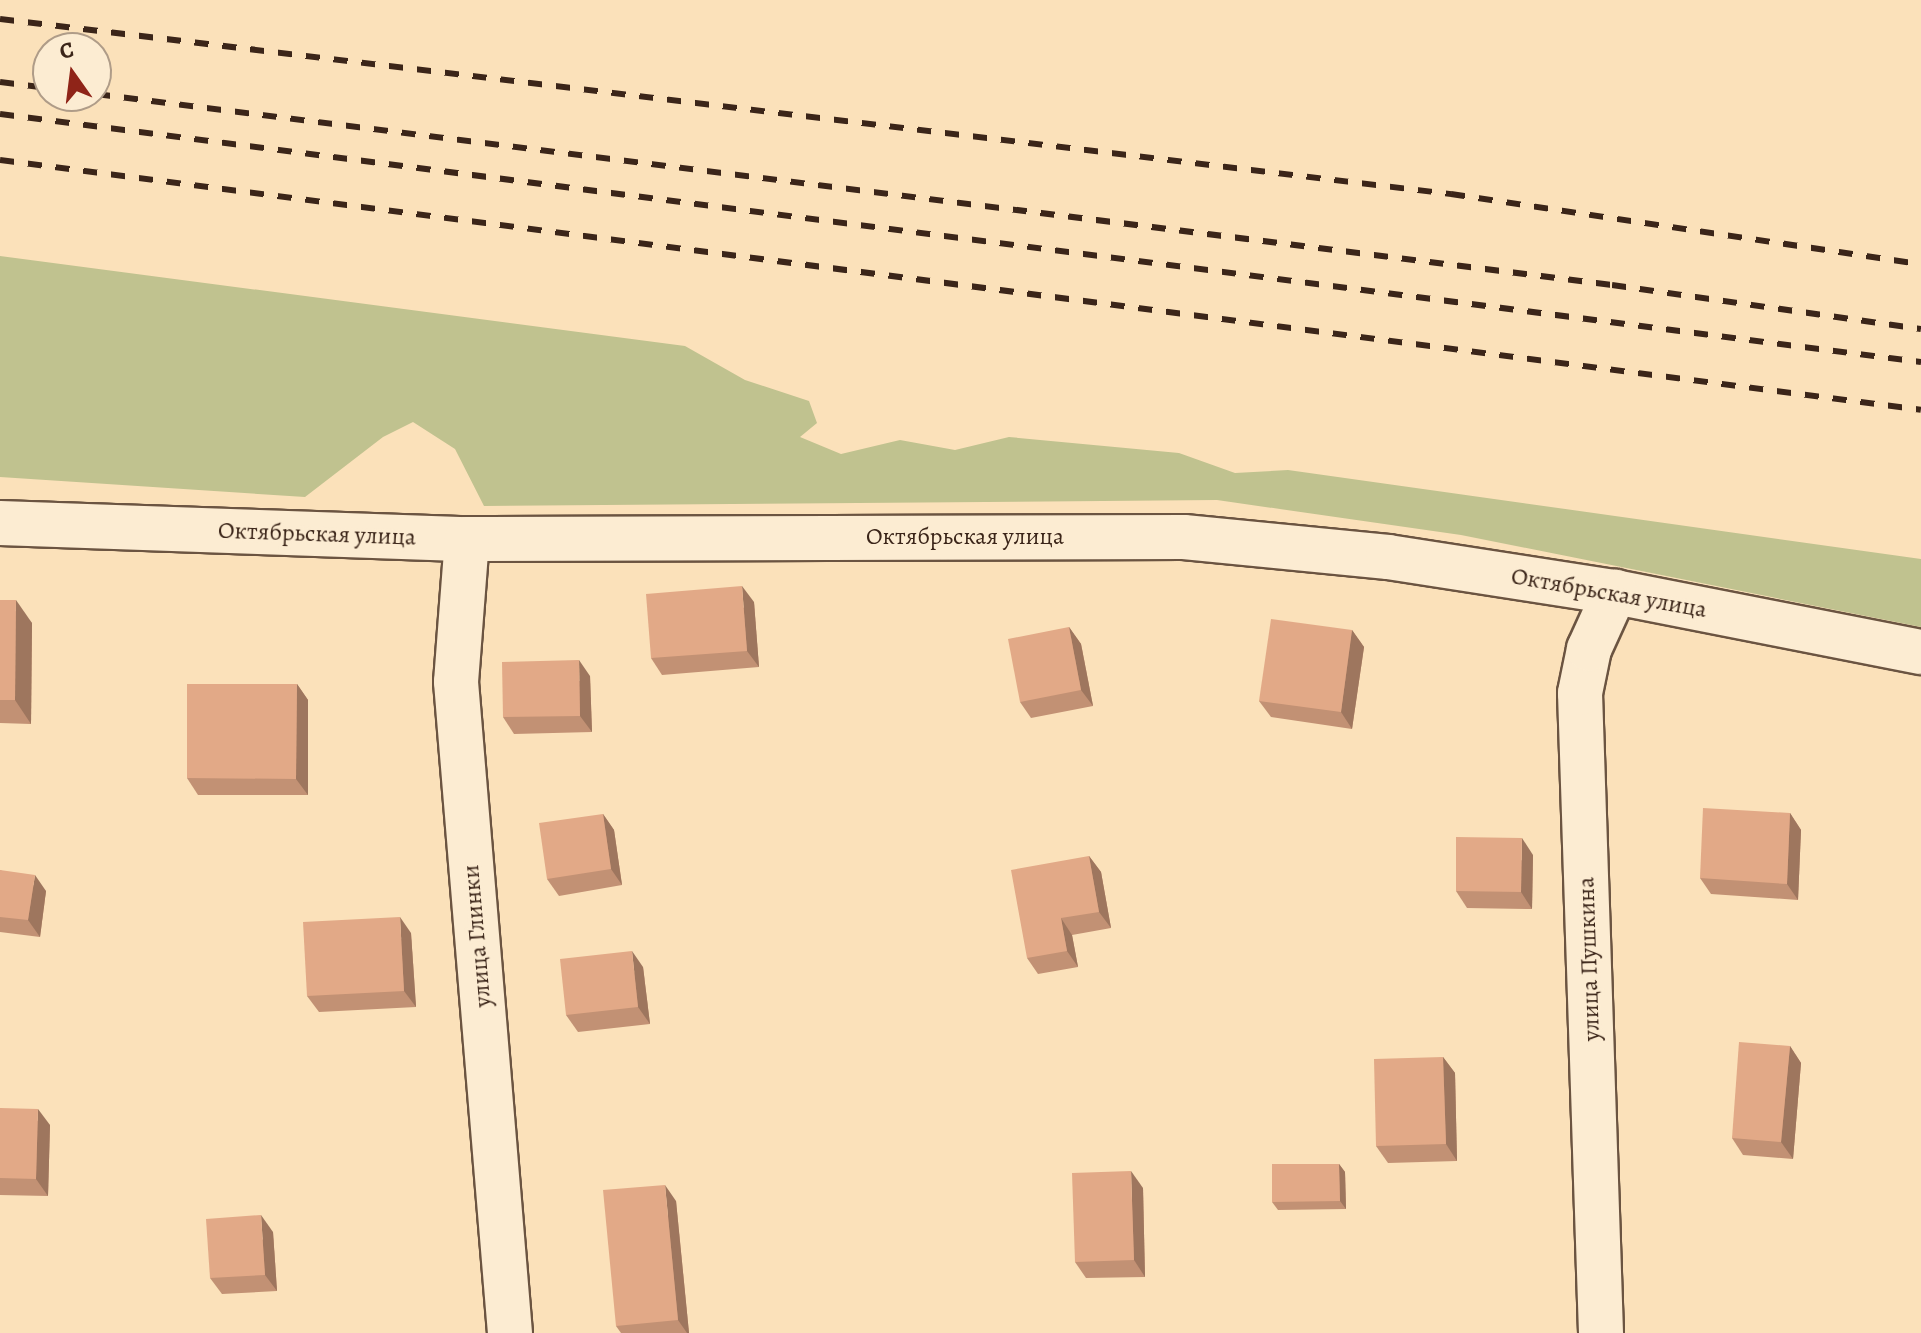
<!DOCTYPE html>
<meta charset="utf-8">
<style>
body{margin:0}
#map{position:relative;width:1921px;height:1333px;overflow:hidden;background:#fbe1ba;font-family:Alegreya,serif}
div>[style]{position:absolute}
.green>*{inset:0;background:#c0c28f}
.roads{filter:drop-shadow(2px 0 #6b5441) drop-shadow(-2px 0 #6b5441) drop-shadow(0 2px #6b5441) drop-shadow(0 -2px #6b5441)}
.street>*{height:44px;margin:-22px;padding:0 22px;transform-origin:22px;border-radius:22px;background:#fcecd2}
.rail>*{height:6px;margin-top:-3px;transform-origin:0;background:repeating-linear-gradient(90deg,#3b2519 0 14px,transparent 0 28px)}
.wall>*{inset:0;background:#c29174}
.shaded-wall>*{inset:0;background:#9e765e}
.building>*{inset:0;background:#e2a987}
span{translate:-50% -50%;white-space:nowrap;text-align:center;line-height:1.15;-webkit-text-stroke:6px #fcecd2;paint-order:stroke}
.street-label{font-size:24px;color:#3b2519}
.north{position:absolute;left:32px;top:32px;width:80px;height:80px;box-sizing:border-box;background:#fcecd2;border:2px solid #af9c88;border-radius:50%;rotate:346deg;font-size:22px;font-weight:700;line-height:32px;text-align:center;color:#3b2519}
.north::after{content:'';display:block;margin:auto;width:28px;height:36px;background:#8f2418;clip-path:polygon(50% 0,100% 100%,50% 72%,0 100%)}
</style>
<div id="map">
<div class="green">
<i style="clip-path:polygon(0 256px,685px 346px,745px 380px,809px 401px,817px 423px,800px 437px,841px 454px,900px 440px,955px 450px,1009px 437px,1179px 453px,1235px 473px,1288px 470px,1921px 559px,1921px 627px,1461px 535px,1217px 500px,484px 506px,455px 449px,413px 422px,383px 437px,305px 497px,0 477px)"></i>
</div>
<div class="roads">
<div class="street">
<i style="left:0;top:523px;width:467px;rotate:2deg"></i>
<i style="left:467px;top:539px;width:717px;rotate:-0.16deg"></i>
<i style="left:1184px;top:537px;width:205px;rotate:5.6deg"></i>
<i style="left:1388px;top:557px;width:230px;rotate:8.8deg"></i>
<i style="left:1615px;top:592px;width:312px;rotate:11.1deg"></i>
<i style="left:467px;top:539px;width:143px;rotate:94.4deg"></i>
<i style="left:456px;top:682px;width:653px;rotate:85.26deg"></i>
<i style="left:1601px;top:1333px;width:640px;rotate:-91.88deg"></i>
<i style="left:1580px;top:693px;width:45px;rotate:-78.4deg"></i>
<i style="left:1589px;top:649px;width:63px;rotate:-65.5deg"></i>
</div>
</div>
<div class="rail">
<i style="left:0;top:19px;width:1462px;rotate:6.88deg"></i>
<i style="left:1451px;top:194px;width:475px;rotate:8.5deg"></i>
<i style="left:0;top:82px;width:48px;rotate:7.1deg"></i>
<i style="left:96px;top:94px;width:1528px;rotate:7.18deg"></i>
<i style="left:1612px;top:285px;width:312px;rotate:8.1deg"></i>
<i style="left:0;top:114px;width:1937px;rotate:7.36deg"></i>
<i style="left:0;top:160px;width:1937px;rotate:7.41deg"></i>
</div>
<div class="wall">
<i style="clip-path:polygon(0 600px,32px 623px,31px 724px,0 723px)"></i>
<i style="clip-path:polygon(754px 602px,759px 667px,662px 675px,651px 658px)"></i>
<i style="clip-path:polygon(1069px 627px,1081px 644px,1093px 706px,1031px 718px,1020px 702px)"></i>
<i style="clip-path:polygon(1352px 630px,1364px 647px,1352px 729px,1271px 717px,1259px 701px)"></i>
<i style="clip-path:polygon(590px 676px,592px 732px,514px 734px,503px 717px)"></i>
<i style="clip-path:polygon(297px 684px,308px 700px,308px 795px,198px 795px,187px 778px)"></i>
<i style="clip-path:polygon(1790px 813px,1801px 830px,1798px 900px,1711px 894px,1700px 878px)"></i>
<i style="clip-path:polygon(603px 814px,614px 830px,622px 885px,559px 896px,547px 879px)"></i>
<i style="clip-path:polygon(1533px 855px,1532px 909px,1467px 908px,1456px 891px)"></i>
<i style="clip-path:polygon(1089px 856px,1101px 872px,1111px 928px,1072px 935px,1078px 967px,1038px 974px,1027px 958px)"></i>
<i style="clip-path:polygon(0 870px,46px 891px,40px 937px,0 932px)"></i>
<i style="clip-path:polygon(411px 933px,416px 1007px,319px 1012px,307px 996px)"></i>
<i style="clip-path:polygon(643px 967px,650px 1024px,578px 1032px,566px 1015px)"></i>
<i style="clip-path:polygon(1790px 1046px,1801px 1063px,1793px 1159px,1743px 1155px,1732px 1138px)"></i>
<i style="clip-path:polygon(1443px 1057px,1455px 1073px,1457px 1161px,1388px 1163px,1376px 1146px)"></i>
<i style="clip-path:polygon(0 1108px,50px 1125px,48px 1196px,0 1195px)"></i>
<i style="clip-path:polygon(1339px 1164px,1345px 1172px,1346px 1209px,1278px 1210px,1272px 1202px)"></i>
<i style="clip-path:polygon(1143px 1188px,1145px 1277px,1086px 1278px,1075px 1262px)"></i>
<i style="clip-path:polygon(676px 1201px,689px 1333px,621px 1333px,616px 1326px)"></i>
<i style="clip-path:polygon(273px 1232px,277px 1291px,222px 1294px,210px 1278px)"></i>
</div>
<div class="shaded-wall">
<i style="clip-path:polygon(742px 586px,754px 602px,759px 667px,747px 651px)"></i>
<i style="clip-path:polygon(16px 600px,32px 623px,31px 724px,15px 700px)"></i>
<i style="clip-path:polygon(1069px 627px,1081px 644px,1093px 706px,1081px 690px)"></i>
<i style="clip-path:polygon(1352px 630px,1364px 647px,1352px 729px,1341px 712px)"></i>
<i style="clip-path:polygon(579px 660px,590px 676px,592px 732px,580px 716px)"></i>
<i style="clip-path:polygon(297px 684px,308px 700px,308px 795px,296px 779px)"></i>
<i style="clip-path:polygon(1790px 813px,1801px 830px,1798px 900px,1787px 884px)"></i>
<i style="clip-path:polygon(603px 814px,614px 830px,622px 885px,611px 869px)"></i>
<i style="clip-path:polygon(1522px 838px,1533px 855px,1532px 909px,1521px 892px)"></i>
<i style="clip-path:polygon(1089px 856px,1101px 872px,1111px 928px,1099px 912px)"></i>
<i style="clip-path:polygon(35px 875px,46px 891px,40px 937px,28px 920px)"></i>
<i style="clip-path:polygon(400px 917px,411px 933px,416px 1007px,404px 991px)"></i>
<i style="clip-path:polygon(1061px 918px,1072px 935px,1078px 967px,1067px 951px)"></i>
<i style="clip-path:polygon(632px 951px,643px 967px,650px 1024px,638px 1007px)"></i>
<i style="clip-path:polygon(1790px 1046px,1801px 1063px,1793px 1159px,1781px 1142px)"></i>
<i style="clip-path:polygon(1443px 1057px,1455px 1073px,1457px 1161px,1446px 1144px)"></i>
<i style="clip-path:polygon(38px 1109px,50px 1125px,48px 1196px,36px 1179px)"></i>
<i style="clip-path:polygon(1339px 1164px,1345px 1172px,1346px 1209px,1340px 1201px)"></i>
<i style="clip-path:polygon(1131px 1171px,1143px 1188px,1145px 1277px,1134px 1260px)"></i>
<i style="clip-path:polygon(665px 1185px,676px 1201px,689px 1333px,687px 1333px,678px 1320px)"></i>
<i style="clip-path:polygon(261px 1215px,273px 1232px,277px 1291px,265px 1275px)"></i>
</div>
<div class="building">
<i style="clip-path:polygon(742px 586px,747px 651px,651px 658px,646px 594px)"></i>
<i style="clip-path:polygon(0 600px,16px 600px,15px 700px,0 700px)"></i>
<i style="clip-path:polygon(1271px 619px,1352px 630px,1341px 712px,1259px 701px)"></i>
<i style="clip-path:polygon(1069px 627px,1081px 690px,1020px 702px,1008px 639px)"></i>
<i style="clip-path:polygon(579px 660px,580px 716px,503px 717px,502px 662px)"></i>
<i style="clip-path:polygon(187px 684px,297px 684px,296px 779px,187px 778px)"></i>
<i style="clip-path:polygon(1703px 808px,1790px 813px,1787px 884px,1700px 878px)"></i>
<i style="clip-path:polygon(603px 814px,611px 869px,547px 879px,539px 823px)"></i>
<i style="clip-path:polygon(1456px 837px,1522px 838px,1521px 892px,1456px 891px)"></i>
<i style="clip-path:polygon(1089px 856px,1099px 912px,1061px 918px,1067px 951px,1027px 958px,1011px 870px)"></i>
<i style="clip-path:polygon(0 870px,35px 875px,28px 920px,0 917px)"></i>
<i style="clip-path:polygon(400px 917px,404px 991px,307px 996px,303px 922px)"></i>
<i style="clip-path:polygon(632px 951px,638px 1007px,566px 1015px,560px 959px)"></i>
<i style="clip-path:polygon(1739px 1042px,1790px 1046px,1781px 1142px,1732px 1138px)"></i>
<i style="clip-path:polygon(1443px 1057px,1446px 1144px,1376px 1146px,1374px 1059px)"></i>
<i style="clip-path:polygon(0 1108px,38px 1109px,36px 1179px,0 1178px)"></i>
<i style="clip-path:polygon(1272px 1164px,1339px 1164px,1340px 1201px,1272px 1202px)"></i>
<i style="clip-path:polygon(1131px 1171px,1134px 1260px,1075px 1262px,1072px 1173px)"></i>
<i style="clip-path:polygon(665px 1185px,678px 1320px,616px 1326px,603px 1190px)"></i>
<i style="clip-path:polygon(261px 1215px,265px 1275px,210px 1278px,206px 1219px)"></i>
</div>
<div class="street-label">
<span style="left:317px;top:534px;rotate:2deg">Октябрьская улица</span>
<span style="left:965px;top:537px">Октябрьская улица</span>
<span style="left:1609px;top:593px;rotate:10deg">Октябрьская улица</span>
<span style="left:477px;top:936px;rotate:-95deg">улица Глинки</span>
<span style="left:1589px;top:959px;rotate:-92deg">улица Пушкина</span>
</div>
<div class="north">С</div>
</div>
